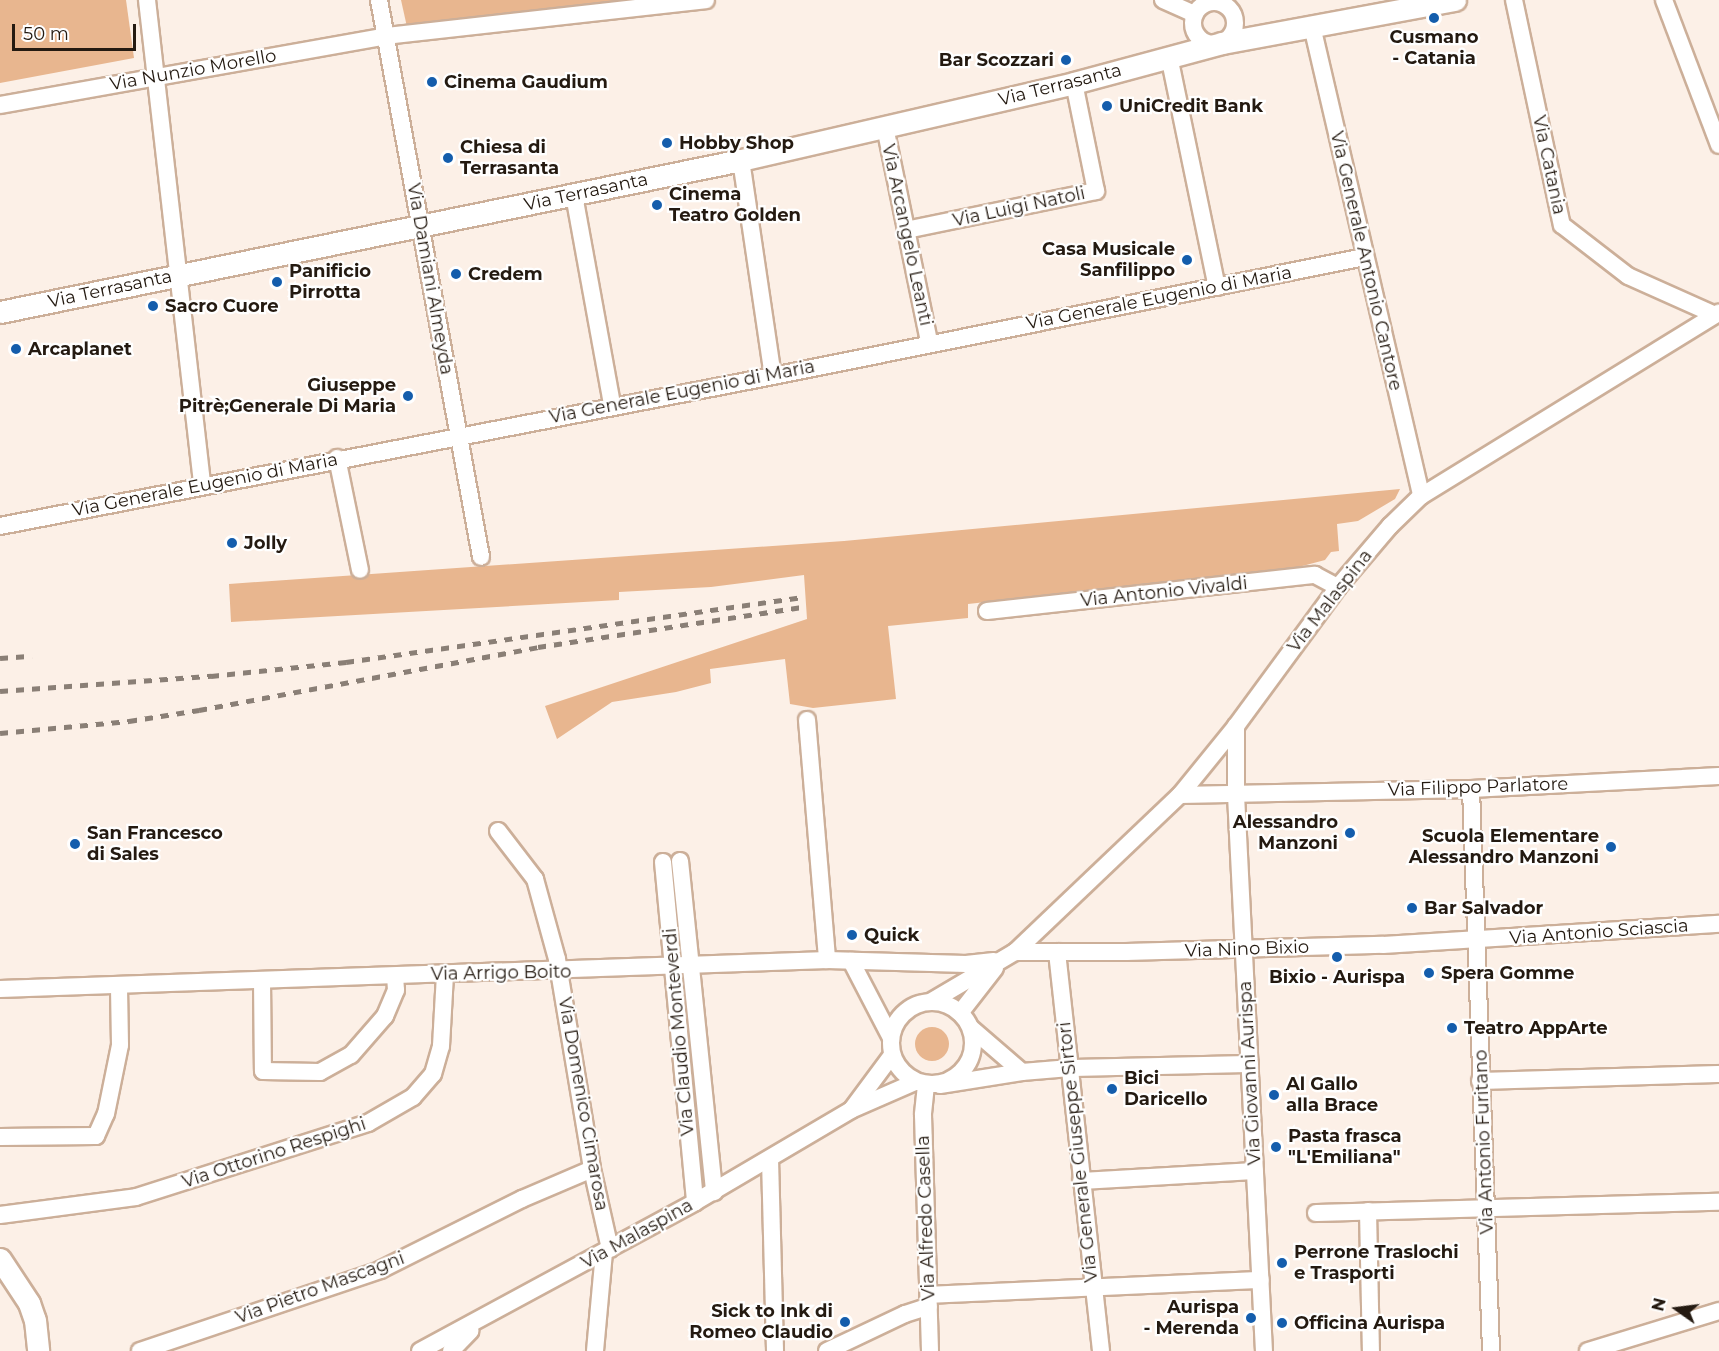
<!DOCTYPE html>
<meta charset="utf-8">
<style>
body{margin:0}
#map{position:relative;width:1719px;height:1351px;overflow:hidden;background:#fcf0e7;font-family:Montserrat,sans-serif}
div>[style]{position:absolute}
.green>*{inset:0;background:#e8b68f}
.round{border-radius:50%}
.roads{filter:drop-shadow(2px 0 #ccaf99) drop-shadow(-2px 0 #ccaf99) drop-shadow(0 2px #ccaf99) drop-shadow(0 -2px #ccaf99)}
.minor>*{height:16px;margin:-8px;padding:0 8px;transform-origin:8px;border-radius:8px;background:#fff}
.minor>.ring{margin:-8px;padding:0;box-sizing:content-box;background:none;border:16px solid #fff;border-radius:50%}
.tertiary>*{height:21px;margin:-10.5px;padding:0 10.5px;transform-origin:10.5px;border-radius:10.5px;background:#fff}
.rail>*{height:4.5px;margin-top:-2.25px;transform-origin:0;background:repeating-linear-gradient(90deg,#8a7f76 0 8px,transparent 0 16px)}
.dots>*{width:16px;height:16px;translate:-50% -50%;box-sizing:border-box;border:3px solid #fff;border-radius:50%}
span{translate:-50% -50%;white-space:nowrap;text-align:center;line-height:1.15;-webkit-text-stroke:4.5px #fff;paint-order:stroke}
.poi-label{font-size:18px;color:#241a11;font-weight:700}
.right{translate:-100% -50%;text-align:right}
.left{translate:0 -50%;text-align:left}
.street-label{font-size:18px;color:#241a11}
.north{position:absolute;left:1647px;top:1279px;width:60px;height:60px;-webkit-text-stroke:4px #fff;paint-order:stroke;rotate:284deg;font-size:16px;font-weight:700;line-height:24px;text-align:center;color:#241a11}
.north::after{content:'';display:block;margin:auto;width:21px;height:27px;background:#241a11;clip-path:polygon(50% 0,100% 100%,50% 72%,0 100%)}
.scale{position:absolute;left:12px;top:24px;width:124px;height:27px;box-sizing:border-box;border:3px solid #241a11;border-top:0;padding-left:8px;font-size:18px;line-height:21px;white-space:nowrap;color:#241a11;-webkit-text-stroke:4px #fff;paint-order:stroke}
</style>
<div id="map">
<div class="green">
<i style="clip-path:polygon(0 0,126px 0,134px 58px,0 83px)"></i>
<i style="clip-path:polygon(401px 0,630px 0,407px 27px)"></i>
<i style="clip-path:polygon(1400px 489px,1395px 499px,1358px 521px,1337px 524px,1339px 551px,1331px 552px,1325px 560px,1291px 569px,968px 604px,968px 618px,888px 626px,896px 699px,813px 708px,790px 704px,785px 659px,710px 669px,711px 683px,676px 692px,612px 702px,557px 739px,545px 706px,807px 619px,804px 575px,711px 587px,619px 592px,619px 600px,231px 622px,229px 584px,844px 541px)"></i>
<i class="round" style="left:915px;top:1027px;width:34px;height:34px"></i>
</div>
<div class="roads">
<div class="minor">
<i style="left:147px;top:0;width:488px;rotate:83.5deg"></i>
<i style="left:379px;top:0;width:566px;rotate:79.62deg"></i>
<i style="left:1163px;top:0;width:35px;rotate:24deg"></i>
<i style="left:1514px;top:0;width:230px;rotate:78deg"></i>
<i style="left:1562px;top:225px;width:83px;rotate:37.7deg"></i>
<i style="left:1628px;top:276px;width:95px;rotate:24.1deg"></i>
<i style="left:1664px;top:0;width:155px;rotate:69.2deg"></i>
<i class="ring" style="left:1193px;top:2px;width:26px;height:26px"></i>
<i style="left:1312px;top:26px;width:482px;rotate:76.9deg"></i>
<i style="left:1169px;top:56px;width:236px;rotate:78.3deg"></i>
<i style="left:0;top:105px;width:392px;rotate:-10.1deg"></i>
<i style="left:386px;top:36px;width:322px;rotate:-6.4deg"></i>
<i style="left:885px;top:127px;width:219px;rotate:78.4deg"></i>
<i style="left:741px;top:160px;width:218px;rotate:81.6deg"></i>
<i style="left:574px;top:195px;width:213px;rotate:79.7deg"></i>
<i style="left:906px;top:230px;width:194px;rotate:-11.6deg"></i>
<i style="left:1096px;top:191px;width:110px;rotate:-101.5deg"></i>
<i style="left:337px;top:458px;width:114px;rotate:78.4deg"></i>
<i style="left:0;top:526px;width:787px;rotate:-10.98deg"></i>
<i style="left:773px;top:376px;width:603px;rotate:-11.38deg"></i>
<i style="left:987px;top:611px;width:330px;rotate:-6.3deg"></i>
<i style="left:1315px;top:575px;width:26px;rotate:28deg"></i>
<i style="left:807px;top:720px;width:241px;rotate:85.2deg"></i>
<i style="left:1236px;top:726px;width:69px;rotate:90deg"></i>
<i style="left:1236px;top:795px;width:557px;rotate:87.12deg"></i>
<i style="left:1471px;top:789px;width:562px;rotate:87.96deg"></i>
<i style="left:1180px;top:795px;width:291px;rotate:-1.2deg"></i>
<i style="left:1471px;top:789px;width:248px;rotate:-3deg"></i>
<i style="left:498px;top:831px;width:61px;rotate:52.4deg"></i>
<i style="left:535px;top:879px;width:83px;rotate:74.6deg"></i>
<i style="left:557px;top:959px;width:213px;rotate:80.5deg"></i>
<i style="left:592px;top:1169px;width:82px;rotate:77.3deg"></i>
<i style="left:680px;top:861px;width:333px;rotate:84.1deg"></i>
<i style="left:663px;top:862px;width:342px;rotate:84.6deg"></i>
<i style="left:1015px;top:952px;width:111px"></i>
<i style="left:1126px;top:952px;width:257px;rotate:-1.6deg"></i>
<i style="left:1383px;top:945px;width:337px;rotate:-3.6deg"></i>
<i style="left:1057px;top:952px;width:401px;rotate:83.7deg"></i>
<i style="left:851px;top:961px;width:87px;rotate:62.5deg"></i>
<i style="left:262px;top:981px;width:90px;rotate:89.4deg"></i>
<i style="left:263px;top:1071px;width:57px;rotate:1deg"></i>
<i style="left:320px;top:1072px;width:35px;rotate:-29deg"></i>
<i style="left:351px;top:1055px;width:52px;rotate:-48.9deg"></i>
<i style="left:385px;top:1016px;width:28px;rotate:-67deg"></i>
<i style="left:396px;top:990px;width:14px;rotate:-94deg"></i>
<i style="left:0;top:989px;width:828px;rotate:-2.01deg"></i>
<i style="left:827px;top:960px;width:139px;rotate:1.6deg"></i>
<i style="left:966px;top:964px;width:28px;rotate:-6deg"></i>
<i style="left:932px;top:1001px;width:96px;rotate:-30.6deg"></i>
<i style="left:1015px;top:952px;width:228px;rotate:-43.6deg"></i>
<i style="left:1180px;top:795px;width:89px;rotate:-50.9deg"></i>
<i style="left:1236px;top:726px;width:172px;rotate:-53.7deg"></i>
<i style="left:1338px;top:587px;width:80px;rotate:-49.6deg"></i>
<i style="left:1390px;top:526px;width:43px;rotate:-44.1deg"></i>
<i style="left:1421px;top:496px;width:350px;rotate:-31.6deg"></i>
<i class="ring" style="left:891px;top:1002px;width:66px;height:66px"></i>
<i style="left:960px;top:1013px;width:57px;rotate:-52.1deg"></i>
<i style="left:971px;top:1028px;width:67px;rotate:40.8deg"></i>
<i style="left:1480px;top:1081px;width:239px;rotate:-1.7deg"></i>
<i style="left:926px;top:1085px;width:30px;rotate:96deg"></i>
<i style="left:923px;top:1115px;width:236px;rotate:88.3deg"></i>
<i style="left:940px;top:1085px;width:83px;rotate:-9deg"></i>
<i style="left:1022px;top:1072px;width:48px;rotate:-4.8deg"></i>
<i style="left:1070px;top:1068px;width:180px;rotate:-1.3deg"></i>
<i style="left:852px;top:1109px;width:67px;rotate:-53.5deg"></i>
<i style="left:0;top:1137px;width:96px;rotate:-0.6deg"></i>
<i style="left:96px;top:1136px;width:24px;rotate:-66deg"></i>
<i style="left:106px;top:1114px;width:70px;rotate:-78.5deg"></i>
<i style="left:120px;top:1045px;width:60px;rotate:-91deg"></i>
<i style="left:770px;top:1159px;width:192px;rotate:88.5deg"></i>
<i style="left:1081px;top:1181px;width:174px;rotate:-3.3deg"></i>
<i style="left:1368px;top:1211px;width:140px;rotate:88.8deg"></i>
<i style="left:1316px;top:1213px;width:403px;rotate:-1.6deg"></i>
<i style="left:0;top:1215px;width:137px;rotate:-7.5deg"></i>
<i style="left:136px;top:1197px;width:244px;rotate:-17.7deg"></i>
<i style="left:368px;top:1123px;width:52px;rotate:-30deg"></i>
<i style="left:413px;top:1097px;width:30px;rotate:-49deg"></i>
<i style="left:433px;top:1074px;width:29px;rotate:-74deg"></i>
<i style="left:441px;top:1046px;width:72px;rotate:-86.8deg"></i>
<i style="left:929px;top:1295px;width:332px;rotate:-2.6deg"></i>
<i style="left:140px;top:1351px;width:253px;rotate:-18.6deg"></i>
<i style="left:380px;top:1270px;width:159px;rotate:-26.6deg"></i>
<i style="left:522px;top:1199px;width:76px;rotate:-23.2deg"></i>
<i style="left:420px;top:1351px;width:313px;rotate:-28.4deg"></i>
<i style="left:695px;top:1202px;width:181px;rotate:-30.5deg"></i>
<i style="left:851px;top:1110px;width:70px;rotate:-23.6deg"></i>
<i style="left:451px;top:1351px;width:28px;rotate:-46deg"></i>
<i style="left:595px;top:1351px;width:98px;rotate:-84.8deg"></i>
<i style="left:827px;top:1351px;width:86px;rotate:-25.4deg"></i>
<i style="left:905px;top:1314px;width:25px;rotate:-18deg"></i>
<i style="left:1588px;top:1351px;width:137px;rotate:-17deg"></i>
</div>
<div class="tertiary">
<i style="left:0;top:312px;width:756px;rotate:-11.59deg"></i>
<i style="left:741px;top:160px;width:342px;rotate:-13deg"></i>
<i style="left:1074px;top:83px;width:153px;rotate:-15.1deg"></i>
<i style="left:1222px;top:43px;width:237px;rotate:-10.5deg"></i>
<i style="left:0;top:1259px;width:53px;rotate:56.6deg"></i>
<i style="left:29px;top:1303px;width:18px;rotate:71deg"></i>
<i style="left:35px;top:1320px;width:31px;rotate:84deg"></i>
</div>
</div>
<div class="rail">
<i style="left:0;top:658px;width:32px;rotate:-4deg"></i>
<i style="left:0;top:691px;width:212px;rotate:-4.1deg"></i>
<i style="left:211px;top:676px;width:136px;rotate:-5.9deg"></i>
<i style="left:346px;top:662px;width:460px;rotate:-8.1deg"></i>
<i style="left:0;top:733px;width:130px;rotate:-5.3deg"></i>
<i style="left:129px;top:721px;width:71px;rotate:-8.9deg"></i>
<i style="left:199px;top:710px;width:345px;rotate:-10.5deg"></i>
<i style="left:538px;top:647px;width:267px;rotate:-8.6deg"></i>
</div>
<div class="dots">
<i style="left:1434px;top:18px;background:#145dac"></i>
<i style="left:1066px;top:60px;background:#145dac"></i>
<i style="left:432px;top:82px;background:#145dac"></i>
<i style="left:1107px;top:106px;background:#145dac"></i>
<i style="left:667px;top:143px;background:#145dac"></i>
<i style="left:448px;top:158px;background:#145dac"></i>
<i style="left:657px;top:205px;background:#145dac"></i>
<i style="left:1187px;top:260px;background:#145dac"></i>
<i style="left:456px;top:274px;background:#145dac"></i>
<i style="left:277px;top:282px;background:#145dac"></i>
<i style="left:153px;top:306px;background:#145dac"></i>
<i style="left:16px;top:349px;background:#145dac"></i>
<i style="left:408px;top:396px;background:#145dac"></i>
<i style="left:232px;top:543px;background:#145dac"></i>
<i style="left:1350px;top:833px;background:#145dac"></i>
<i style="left:75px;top:844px;background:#145dac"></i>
<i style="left:1611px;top:847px;background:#145dac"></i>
<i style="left:1412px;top:908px;background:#145dac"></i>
<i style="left:852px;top:935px;background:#145dac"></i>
<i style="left:1337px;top:957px;background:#145dac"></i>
<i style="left:1429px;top:973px;background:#145dac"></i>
<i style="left:1452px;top:1028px;background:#145dac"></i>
<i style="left:1112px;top:1089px;background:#145dac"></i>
<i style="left:1274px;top:1095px;background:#145dac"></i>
<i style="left:1276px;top:1147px;background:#145dac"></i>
<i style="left:1282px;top:1263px;background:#145dac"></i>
<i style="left:1251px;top:1318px;background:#145dac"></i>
<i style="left:845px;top:1322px;background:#145dac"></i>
<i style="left:1282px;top:1323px;background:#145dac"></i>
</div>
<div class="poi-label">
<span style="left:1434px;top:48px">Cusmano<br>- Catania</span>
<span class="right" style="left:1054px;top:60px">Bar Scozzari</span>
<span class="left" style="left:444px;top:82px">Cinema Gaudium</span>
<span class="left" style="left:1119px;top:106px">UniCredit Bank</span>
<span class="left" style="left:679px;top:143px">Hobby Shop</span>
<span class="left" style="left:460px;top:158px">Chiesa di<br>Terrasanta</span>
<span class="left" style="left:669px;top:205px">Cinema<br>Teatro Golden</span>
<span class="right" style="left:1175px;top:260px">Casa Musicale<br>Sanfilippo</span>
<span class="left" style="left:289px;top:282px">Panificio<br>Pirrotta</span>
<span class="left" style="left:468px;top:274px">Credem</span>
<span class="left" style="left:165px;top:306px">Sacro Cuore</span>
<span class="left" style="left:28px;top:349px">Arcaplanet</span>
<span class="right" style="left:396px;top:396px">Giuseppe<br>Pitrè;Generale Di Maria</span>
<span class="left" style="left:244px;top:543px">Jolly</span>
<span class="right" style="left:1338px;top:833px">Alessandro<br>Manzoni</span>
<span class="left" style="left:87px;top:844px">San Francesco<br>di Sales</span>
<span class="right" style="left:1599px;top:847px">Scuola Elementare<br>Alessandro Manzoni</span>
<span class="left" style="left:1424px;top:908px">Bar Salvador</span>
<span class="left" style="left:864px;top:935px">Quick</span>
<span class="left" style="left:1441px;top:973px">Spera Gomme</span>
<span style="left:1337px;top:977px">Bixio - Aurispa</span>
<span class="left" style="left:1464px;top:1028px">Teatro AppArte</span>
<span class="left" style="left:1124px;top:1089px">Bici<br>Daricello</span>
<span class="left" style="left:1286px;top:1095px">Al Gallo<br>alla Brace</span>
<span class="left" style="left:1288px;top:1147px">Pasta frasca<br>"L'Emiliana"</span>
<span class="left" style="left:1294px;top:1263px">Perrone Traslochi<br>e Trasporti</span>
<span class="right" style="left:1239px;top:1318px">Aurispa<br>- Merenda</span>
<span class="right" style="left:833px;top:1322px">Sick to Ink di<br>Romeo Claudio</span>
<span class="left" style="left:1294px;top:1323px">Officina Aurispa</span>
</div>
<div class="street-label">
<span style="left:193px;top:70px;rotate:-10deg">Via Nunzio Morello</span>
<span style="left:1060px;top:85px;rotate:-14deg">Via Terrasanta</span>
<span style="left:1549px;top:165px;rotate:78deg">Via Catania</span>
<span style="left:586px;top:192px;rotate:-12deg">Via Terrasanta</span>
<span style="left:1019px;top:207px;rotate:-12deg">Via Luigi Natoli</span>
<span style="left:907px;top:235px;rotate:78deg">Via Arcangelo Leanti</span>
<span style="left:1366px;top:261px;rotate:77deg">Via Generale Antonio Cantore</span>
<span style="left:430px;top:279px;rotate:80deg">Via Damiani Almeyda</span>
<span style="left:110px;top:289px;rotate:-12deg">Via Terrasanta</span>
<span style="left:1159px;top:298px;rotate:-11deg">Via Generale Eugenio di Maria</span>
<span style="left:682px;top:392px;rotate:-11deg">Via Generale Eugenio di Maria</span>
<span style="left:205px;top:485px;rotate:-11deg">Via Generale Eugenio di Maria</span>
<span style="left:1164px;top:592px;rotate:-6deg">Via Antonio Vivaldi</span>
<span style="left:1330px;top:601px;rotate:-52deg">Via Malaspina</span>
<span style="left:1478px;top:787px;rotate:-2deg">Via Filippo Parlatore</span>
<span style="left:1599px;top:932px;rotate:-4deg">Via Antonio Sciascia</span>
<span style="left:1247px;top:949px;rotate:-2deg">Via Nino Bixio</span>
<span style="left:501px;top:973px;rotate:-1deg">Via Arrigo Boito</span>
<span style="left:679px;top:1032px;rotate:-95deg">Via Claudio Monteverdi</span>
<span style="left:1250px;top:1073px;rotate:-93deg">Via Giovanni Aurispa</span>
<span style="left:583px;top:1104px;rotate:80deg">Via Domenico Cimarosa</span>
<span style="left:1484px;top:1142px;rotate:-92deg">Via Antonio Furitano</span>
<span style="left:1078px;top:1152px;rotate:-96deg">Via Generale Giuseppe Sirtori</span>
<span style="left:274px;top:1153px;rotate:-18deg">Via Ottorino Respighi</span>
<span style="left:926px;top:1218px;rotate:-92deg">Via Alfredo Casella</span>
<span style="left:637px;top:1234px;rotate:-29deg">Via Malaspina</span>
<span style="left:320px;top:1288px;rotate:-20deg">Via Pietro Mascagni</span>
</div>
<div class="north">N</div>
<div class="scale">50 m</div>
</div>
